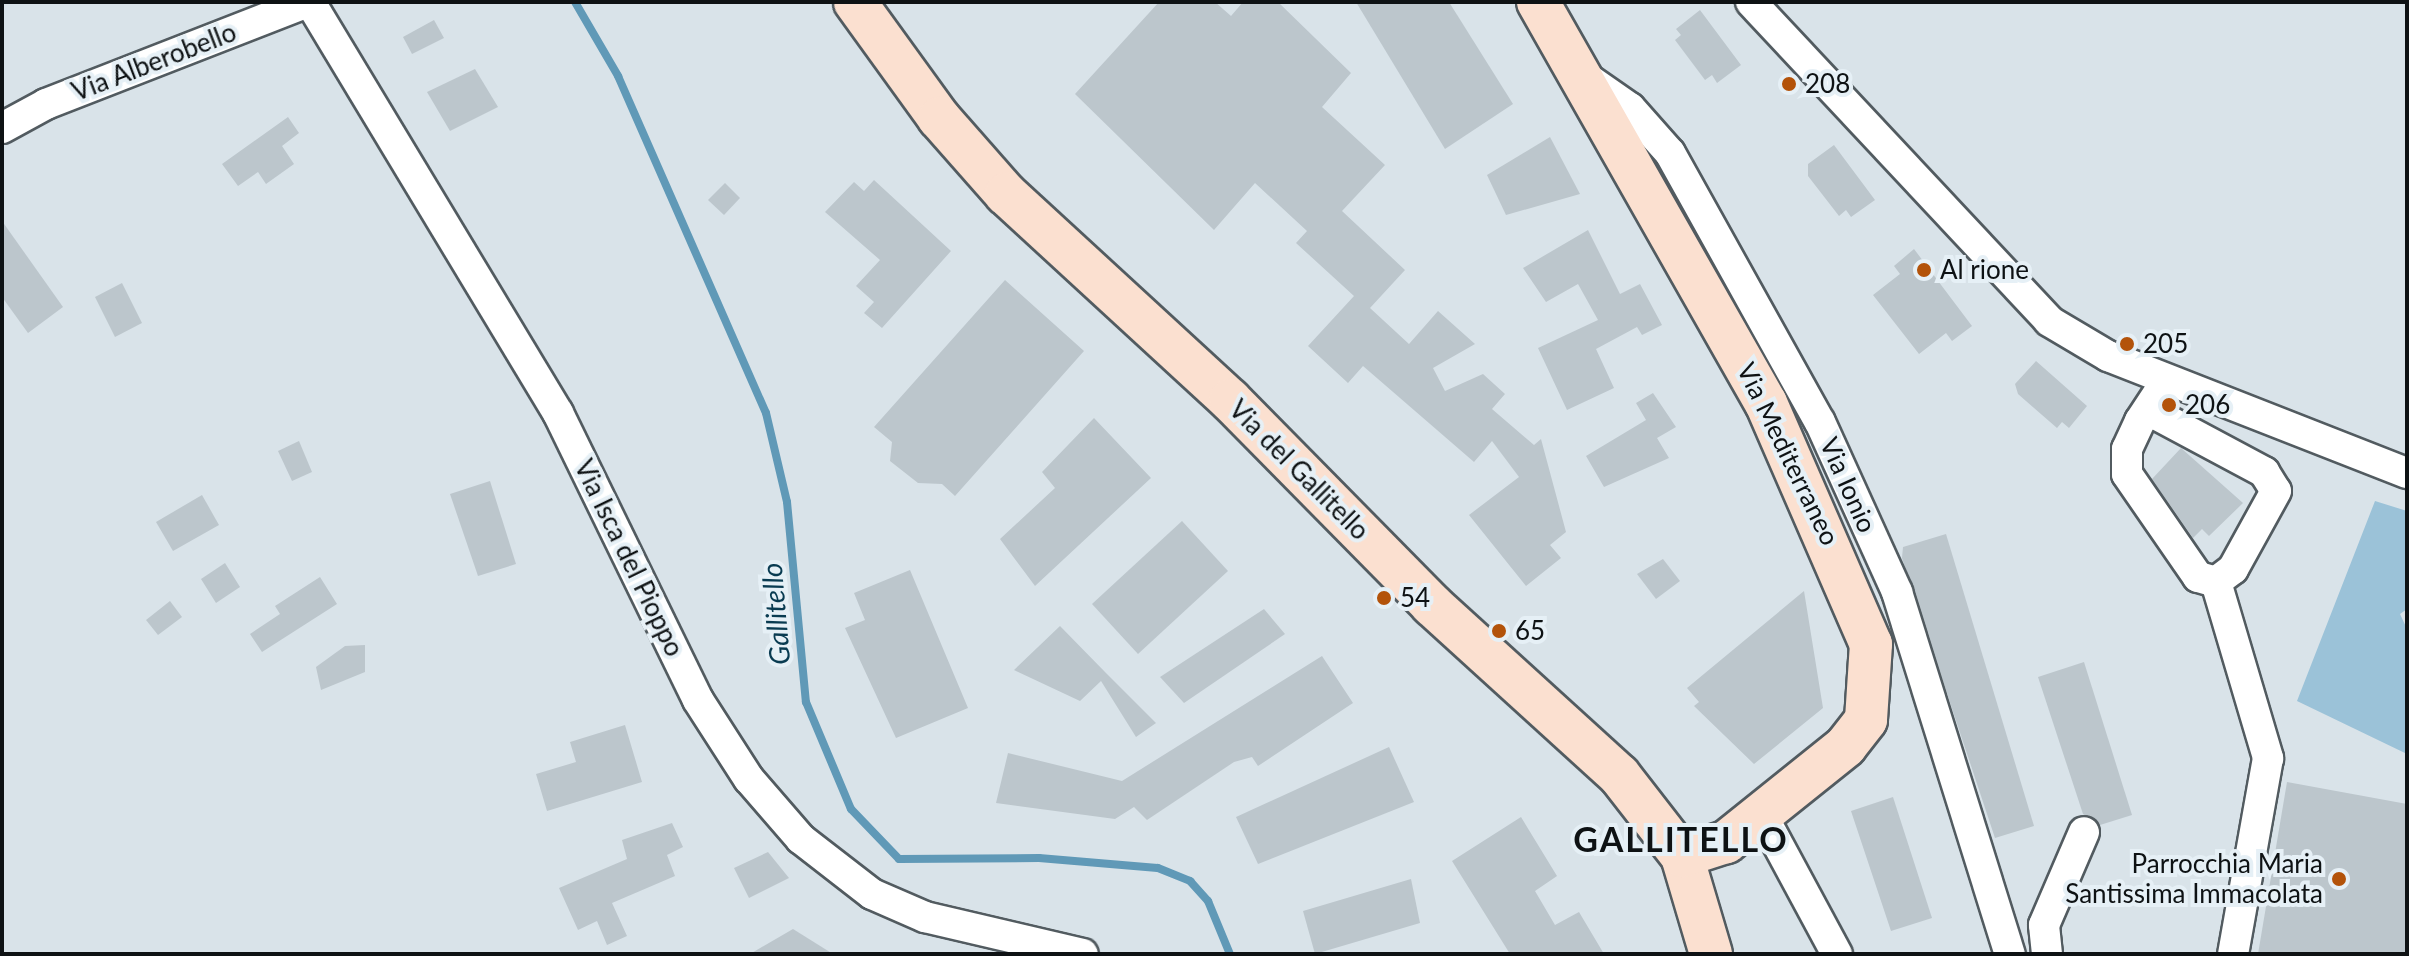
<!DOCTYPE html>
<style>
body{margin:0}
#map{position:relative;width:2409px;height:956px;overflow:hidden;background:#d9e3e9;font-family:Lato,sans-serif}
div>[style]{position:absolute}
.green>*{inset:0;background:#9bc2d8}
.stream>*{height:8px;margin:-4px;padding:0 4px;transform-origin:4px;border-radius:4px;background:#6099b7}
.building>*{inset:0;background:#bcc6cc}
.roads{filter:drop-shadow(2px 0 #525b60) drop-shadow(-2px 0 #525b60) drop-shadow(0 2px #525b60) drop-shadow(0 -2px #525b60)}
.street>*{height:30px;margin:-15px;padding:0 15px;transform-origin:15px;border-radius:15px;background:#fff}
.secondary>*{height:42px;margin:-21px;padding:0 21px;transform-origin:21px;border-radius:21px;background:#fbe0d0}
.dots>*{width:22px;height:22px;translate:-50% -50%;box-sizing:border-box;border:4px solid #e6f0f6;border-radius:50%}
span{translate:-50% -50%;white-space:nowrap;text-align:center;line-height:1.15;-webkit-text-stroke:8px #e6f0f6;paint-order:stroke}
.street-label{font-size:26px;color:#0e1214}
.poi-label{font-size:26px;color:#0e1214}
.left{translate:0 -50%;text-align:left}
.right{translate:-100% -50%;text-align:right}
.water-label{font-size:28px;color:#093b51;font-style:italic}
.district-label{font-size:34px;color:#0e1214;font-weight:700;letter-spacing:2px}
.frame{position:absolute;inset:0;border:4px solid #0e1214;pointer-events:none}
</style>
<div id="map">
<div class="green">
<i style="clip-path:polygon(2375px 501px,2407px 511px,2407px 609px,2400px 614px,2407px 629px,2407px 754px,2297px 701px)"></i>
</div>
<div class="stream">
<i style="left:575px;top:2px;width:86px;rotate:59.8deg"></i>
<i style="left:618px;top:76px;width:368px;rotate:66.3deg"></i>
<i style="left:766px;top:413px;width:91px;rotate:76.7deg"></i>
<i style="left:787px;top:502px;width:201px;rotate:84.6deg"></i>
<i style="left:806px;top:702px;width:116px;rotate:67.2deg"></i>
<i style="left:851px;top:809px;width:69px;rotate:46.2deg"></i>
<i style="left:899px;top:859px;width:140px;rotate:-0.4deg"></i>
<i style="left:1039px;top:858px;width:119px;rotate:4.8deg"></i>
<i style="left:1158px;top:868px;width:35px;rotate:22deg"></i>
<i style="left:1190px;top:881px;width:27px;rotate:48deg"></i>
<i style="left:1208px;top:901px;width:57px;rotate:67.5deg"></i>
</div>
<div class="building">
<i style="clip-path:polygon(1159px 2px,1215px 2px,1231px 16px,1243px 2px,1278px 2px,1351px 73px,1322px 107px,1385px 165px,1342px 211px,1405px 270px,1370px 308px,1409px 344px,1438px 311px,1475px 344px,1433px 368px,1445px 391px,1483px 374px,1505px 394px,1492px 409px,1534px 445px,1541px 439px,1566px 532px,1550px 545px,1561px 558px,1526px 586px,1469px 515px,1519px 477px,1492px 441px,1474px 462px,1363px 366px,1348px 383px,1308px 346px,1354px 296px,1296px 243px,1307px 231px,1255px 183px,1214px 230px,1075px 94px)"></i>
<i style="clip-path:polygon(1356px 2px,1449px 2px,1513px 104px,1445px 149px)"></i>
<i style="clip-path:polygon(1700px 10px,1741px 65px,1717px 83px,1712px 75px,1705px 80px,1675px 40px,1681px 35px,1676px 29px)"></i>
<i style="clip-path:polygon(434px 20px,444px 38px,412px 54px,403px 37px)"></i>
<i style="clip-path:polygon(475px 69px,498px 107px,450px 131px,427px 92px)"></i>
<i style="clip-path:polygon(288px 117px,299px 133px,282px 146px,294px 164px,266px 184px,258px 172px,238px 186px,222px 164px)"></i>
<i style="clip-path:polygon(1550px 137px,1580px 194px,1506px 215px,1487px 175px)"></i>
<i style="clip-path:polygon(1834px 145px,1875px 200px,1851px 217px,1846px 210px,1839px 216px,1808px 176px,1808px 164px)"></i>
<i style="clip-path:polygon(874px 180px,951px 251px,882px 328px,864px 313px,874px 302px,856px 286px,880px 260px,825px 212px,854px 182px,864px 191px)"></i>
<i style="clip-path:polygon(725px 183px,740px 198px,724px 215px,708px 200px)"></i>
<i style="clip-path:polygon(2px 221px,63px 307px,28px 333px,2px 297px)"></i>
<i style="clip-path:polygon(1588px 230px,1620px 294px,1640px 284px,1662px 325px,1642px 335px,1637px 327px,1596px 349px,1614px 388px,1567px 410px,1538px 348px,1598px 320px,1578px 284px,1546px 302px,1523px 268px)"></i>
<i style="clip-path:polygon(1914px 249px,1972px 326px,1952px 341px,1946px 333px,1919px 354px,1873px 295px,1900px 274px,1894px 266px)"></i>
<i style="clip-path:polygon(1005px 280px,1084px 351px,955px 496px,942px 484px,918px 483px,890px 461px,892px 442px,874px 427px)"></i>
<i style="clip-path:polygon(122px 283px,142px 323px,115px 337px,95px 297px)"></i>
<i style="clip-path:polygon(2036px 361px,2087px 406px,2069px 428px,2062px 422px,2057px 428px,2018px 394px,2015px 384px)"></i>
<i style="clip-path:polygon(1653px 393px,1676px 427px,1657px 438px,1669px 458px,1604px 487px,1586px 456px,1646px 420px,1636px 403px)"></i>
<i style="clip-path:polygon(1094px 418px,1151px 478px,1035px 586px,1000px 539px,1055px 488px,1042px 472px)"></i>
<i style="clip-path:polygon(299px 441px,312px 472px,292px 481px,278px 451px)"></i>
<i style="clip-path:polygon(2181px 448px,2243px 503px,2209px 536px,2202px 529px,2193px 538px,2152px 479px)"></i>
<i style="clip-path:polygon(490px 481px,516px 564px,478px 576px,450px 494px)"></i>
<i style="clip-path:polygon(202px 495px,219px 525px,173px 551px,156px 522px)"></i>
<i style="clip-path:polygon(1182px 521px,1228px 571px,1138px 654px,1092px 604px)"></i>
<i style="clip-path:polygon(1946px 534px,2034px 826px,1995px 838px,1902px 558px,1903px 547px)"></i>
<i style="clip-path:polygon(1663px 559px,1680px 581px,1656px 599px,1637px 574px)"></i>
<i style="clip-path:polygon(225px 563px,240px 587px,216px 603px,201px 579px)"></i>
<i style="clip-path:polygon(910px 570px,968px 708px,896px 738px,845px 628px,865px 620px,854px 593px)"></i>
<i style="clip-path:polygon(320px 577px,337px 604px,262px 652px,250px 634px,280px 614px,275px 606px)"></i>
<i style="clip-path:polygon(1804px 591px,1823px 708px,1754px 764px,1694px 706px,1699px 702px,1687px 688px)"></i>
<i style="clip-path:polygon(170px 601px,182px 617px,158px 635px,146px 620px)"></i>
<i style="clip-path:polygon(1264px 609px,1285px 634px,1184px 703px,1160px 677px)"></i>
<i style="clip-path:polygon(1060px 626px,1105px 672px,1156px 723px,1136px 737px,1101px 681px,1080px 701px,1014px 670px)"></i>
<i style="clip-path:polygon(365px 645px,365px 672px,321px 690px,316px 667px,345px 646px)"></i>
<i style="clip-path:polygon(1322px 656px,1353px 703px,1258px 766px,1252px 757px,1234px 762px,1147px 820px,1134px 807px,1115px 819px,996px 803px,1008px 753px,1122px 781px)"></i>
<i style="clip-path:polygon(2084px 662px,2132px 815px,2100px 825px,2083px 814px,2038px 677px)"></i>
<i style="clip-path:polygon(625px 725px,642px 782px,547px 811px,536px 774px,576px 762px,570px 742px)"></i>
<i style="clip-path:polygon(1389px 747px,1414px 802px,1258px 864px,1236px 817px)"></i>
<i style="clip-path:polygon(2287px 782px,2407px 804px,2407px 954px,2258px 954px)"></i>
<i style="clip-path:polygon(1893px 797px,1932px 918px,1891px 931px,1851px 811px)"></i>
<i style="clip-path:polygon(1521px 817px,1557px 876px,1535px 891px,1555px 925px,1579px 912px,1604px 954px,1510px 954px,1452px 861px)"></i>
<i style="clip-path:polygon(672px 823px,683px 847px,667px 855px,675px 876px,612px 903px,627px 936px,607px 945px,597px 921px,578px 930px,559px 888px,627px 859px,622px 840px)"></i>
<i style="clip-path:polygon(768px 852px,789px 878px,749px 898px,734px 868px)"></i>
<i style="clip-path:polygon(1411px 879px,1420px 923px,1315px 954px,1303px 911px)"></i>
<i style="clip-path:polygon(793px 929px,833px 954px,750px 954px)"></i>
</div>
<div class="roads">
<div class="street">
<i style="left:310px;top:2px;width:480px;rotate:58.9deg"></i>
<i style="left:558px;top:413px;width:319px;rotate:64deg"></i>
<i style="left:698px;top:700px;width:94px;rotate:57.2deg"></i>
<i style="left:749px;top:779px;width:79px;rotate:49.1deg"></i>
<i style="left:801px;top:839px;width:90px;rotate:37.8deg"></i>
<i style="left:872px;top:894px;width:58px;rotate:23.5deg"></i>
<i style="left:925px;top:917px;width:162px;rotate:13.2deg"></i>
<i style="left:1751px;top:2px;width:437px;rotate:46.9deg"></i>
<i style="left:2049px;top:321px;width:69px;rotate:30.7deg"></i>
<i style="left:2108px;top:356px;width:321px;rotate:21.4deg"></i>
<i style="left:1584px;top:76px;width:56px;rotate:34.8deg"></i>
<i style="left:1630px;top:108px;width:60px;rotate:48.4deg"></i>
<i style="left:1670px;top:153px;width:308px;rotate:60.9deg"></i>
<i style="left:1820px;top:422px;width:187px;rotate:65.6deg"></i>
<i style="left:1897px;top:592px;width:379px;rotate:72.7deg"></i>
<i style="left:2px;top:128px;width:50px;rotate:-28.6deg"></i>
<i style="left:46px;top:104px;width:281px;rotate:-21.3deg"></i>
<i style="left:2148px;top:410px;width:132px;rotate:28.1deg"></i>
<i style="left:2264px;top:472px;width:22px;rotate:58deg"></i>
<i style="left:2276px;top:491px;width:89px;rotate:118.9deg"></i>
<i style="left:2233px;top:569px;width:21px;rotate:143deg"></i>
<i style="left:2216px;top:582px;width:19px;rotate:-164deg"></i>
<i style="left:2198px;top:577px;width:125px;rotate:-124.6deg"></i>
<i style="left:2127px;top:474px;width:25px;rotate:-90deg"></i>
<i style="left:2127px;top:449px;width:31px;rotate:-65deg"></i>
<i style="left:2140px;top:421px;width:49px;rotate:-56.6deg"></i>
<i style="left:2216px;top:582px;width:184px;rotate:73.5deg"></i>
<i style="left:2268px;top:758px;width:199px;rotate:100.1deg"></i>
<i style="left:1761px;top:813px;width:160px;rotate:61.7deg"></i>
<i style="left:2047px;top:954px;width:29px;rotate:-96deg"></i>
<i style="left:2044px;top:925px;width:101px;rotate:-66.7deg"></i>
</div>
<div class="secondary">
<i style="left:855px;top:2px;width:143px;rotate:54.1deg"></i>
<i style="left:939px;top:118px;width:101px;rotate:48.6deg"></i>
<i style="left:1006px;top:194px;width:304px;rotate:42.6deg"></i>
<i style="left:1230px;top:400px;width:288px;rotate:45.4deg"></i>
<i style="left:1432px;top:605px;width:253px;rotate:42.3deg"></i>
<i style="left:1619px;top:775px;width:103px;rotate:52.1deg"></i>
<i style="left:1682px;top:856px;width:102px;rotate:73.5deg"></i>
<i style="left:1538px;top:2px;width:461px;rotate:60.4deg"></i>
<i style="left:1766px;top:403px;width:263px;rotate:66.5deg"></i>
<i style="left:1871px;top:644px;width:76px;rotate:93.8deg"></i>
<i style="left:1866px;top:720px;width:33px;rotate:128deg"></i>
<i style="left:1846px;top:746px;width:154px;rotate:141.3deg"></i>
<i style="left:1726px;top:842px;width:46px;rotate:162.3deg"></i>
</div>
</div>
<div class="dots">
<i style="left:1789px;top:84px;background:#b3530a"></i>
<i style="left:1924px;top:270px;background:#b3530a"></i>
<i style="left:2127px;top:344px;background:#b3530a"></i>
<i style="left:2169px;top:405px;background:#b3530a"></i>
<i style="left:1384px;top:598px;background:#b3530a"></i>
<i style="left:1499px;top:631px;background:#b3530a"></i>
<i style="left:2339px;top:879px;background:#b3530a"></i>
</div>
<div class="street-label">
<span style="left:154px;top:62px;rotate:-21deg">Via Alberobello</span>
<span style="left:1788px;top:454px;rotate:64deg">Via Mediterraneo</span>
<span style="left:1299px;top:470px;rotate:45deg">Via del Gallitello</span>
<span style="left:1848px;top:485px;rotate:66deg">Via Ionio</span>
<span style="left:629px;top:558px;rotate:64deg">Via Isca del Pioppo</span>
</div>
<div class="poi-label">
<span class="left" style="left:1805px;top:84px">208</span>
<span class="left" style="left:1940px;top:270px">Al rione</span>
<span class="left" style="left:2143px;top:344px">205</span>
<span class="left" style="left:2185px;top:405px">206</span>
<span class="left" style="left:1400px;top:598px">54</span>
<span class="left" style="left:1515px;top:631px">65</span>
<span class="right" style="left:2323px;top:879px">Parrocchia Maria<br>Santissima Immacolata</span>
</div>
<div class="water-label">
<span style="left:775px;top:614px;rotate:-95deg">Gallitello</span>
</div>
<div class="district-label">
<span style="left:1681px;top:839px">GALLITELLO</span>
</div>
<div class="frame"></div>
</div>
